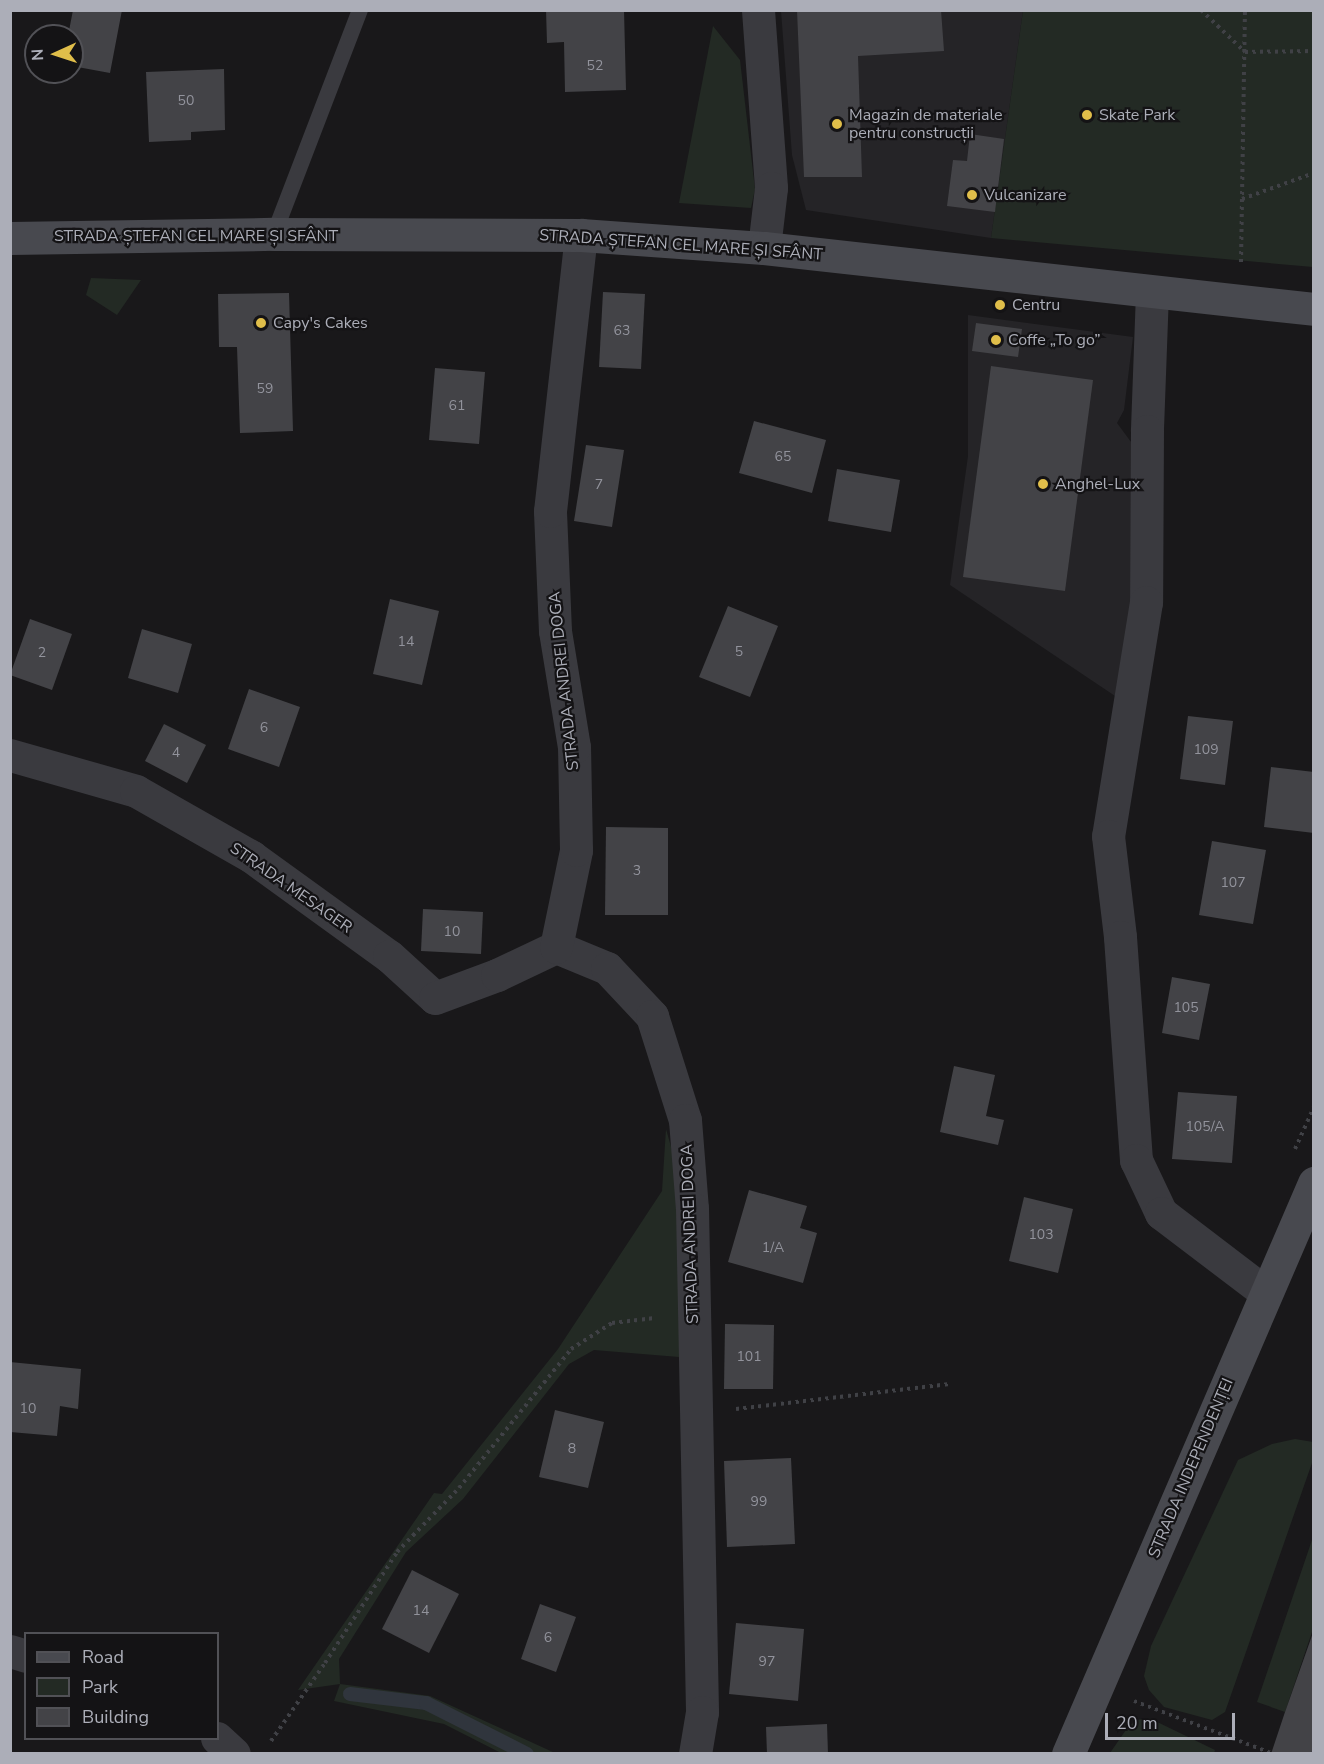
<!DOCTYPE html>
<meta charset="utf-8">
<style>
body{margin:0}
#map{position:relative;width:1324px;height:1764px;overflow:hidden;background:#19181a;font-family:"Nunito Sans",sans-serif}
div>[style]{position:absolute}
.built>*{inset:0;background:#252427}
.green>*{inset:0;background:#232a24}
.stream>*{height:14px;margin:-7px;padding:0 7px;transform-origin:7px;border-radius:7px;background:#30353d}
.building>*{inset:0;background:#434347}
.path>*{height:4px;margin-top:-2px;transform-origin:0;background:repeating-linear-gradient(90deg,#404146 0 3px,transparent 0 7.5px)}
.lane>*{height:16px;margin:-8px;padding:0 8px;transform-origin:8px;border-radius:8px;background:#3a3a3f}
.street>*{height:33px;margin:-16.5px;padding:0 16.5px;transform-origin:16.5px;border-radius:16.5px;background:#3a3a3f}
.secondary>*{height:33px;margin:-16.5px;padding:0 16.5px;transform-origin:16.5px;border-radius:16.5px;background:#48494f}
.dots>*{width:16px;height:16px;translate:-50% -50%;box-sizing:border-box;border:3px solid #141315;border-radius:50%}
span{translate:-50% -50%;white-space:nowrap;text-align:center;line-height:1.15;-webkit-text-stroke:4.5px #141315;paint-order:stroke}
.number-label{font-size:14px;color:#92939c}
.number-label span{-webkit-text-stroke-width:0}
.poi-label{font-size:16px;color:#acaeb8}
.left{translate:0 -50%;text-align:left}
.street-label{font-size:16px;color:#acaeb8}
.frame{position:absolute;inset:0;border:12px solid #acaeb8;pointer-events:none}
.legend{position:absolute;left:24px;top:1632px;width:195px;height:108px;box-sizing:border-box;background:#141315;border:2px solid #515156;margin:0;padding:8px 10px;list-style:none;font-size:18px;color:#acaeb8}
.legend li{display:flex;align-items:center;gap:12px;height:30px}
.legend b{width:30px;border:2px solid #515156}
.north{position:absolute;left:24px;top:24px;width:60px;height:60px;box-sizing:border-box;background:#141315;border:2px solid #515156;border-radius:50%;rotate:267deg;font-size:16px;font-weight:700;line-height:24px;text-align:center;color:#acaeb8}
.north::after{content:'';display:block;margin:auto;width:21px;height:27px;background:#e0be4a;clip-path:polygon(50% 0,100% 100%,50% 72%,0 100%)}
.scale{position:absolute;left:1105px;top:1713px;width:130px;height:27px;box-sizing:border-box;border:3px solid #acaeb8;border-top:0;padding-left:8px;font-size:18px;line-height:21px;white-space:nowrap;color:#acaeb8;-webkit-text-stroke:4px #141315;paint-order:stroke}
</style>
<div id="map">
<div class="built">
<i style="clip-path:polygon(781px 11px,1023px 11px,991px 238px,806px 210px,792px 155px)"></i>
<i style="clip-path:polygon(968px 315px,1133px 337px,1124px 410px,1117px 423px,1134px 446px,1134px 585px,1118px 698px,950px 585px,968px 456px)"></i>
</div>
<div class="green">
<i style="clip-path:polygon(1023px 11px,1313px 11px,1313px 267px,991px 238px)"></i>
<i style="clip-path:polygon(713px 26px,740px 60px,755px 189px,751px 208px,679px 203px)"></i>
<i style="clip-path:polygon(91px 278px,141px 280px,117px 315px,86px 295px)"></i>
<i style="clip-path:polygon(666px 1129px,681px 1182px,679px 1357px,594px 1350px,569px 1364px,463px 1499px,406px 1552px,339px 1659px,340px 1684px,430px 1696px,555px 1753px,501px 1753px,444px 1724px,334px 1701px,340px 1684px,298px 1690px,434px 1493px,442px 1494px,558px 1349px,662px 1191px)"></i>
<i style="clip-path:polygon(1295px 1439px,1313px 1442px,1313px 1460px,1225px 1712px,1212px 1720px,1164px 1707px,1149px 1690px,1144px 1676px,1151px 1646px,1238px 1460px,1272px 1444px)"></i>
<i style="clip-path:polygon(1313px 1537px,1313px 1629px,1285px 1712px,1257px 1702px)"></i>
<i style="clip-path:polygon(1149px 1718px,1215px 1750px,1214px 1753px,1110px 1753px,1128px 1727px,1137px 1720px)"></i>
</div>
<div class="stream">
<i style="left:350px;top:1694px;width:77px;rotate:6.8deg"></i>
<i style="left:426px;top:1703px;width:113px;rotate:26.8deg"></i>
</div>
<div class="building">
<i style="clip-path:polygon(73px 10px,122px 10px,110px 73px,72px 66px,72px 36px,68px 36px)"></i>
<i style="clip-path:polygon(546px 10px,624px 10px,626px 90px,565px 92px,564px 42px,547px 43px)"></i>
<i style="clip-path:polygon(797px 10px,941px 10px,944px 51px,858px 56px,862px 177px,804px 177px)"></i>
<i style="clip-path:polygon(224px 69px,225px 130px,191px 132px,191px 140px,149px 142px,146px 72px)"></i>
<i style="clip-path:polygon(970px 134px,1004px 139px,995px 212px,947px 206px,953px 160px,967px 161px)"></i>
<i style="clip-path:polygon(603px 292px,645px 294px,641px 369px,599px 367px)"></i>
<i style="clip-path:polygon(289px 293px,293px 431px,240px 433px,237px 347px,219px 347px,218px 294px)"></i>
<i style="clip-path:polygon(976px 323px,1022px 329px,1018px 357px,972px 351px)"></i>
<i style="clip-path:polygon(991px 366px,1093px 380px,1065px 591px,963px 577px)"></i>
<i style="clip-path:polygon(435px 368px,485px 372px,479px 444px,429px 440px)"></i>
<i style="clip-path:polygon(754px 421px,826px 440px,812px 493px,739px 473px)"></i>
<i style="clip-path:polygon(586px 445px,624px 450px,612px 527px,574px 521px)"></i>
<i style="clip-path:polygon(837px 469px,900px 480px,891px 532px,828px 521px)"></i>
<i style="clip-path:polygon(390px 599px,439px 611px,422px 685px,373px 674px)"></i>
<i style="clip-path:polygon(728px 606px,778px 626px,750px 697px,699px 677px)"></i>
<i style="clip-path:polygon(30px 619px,72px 634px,52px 690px,10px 675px)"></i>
<i style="clip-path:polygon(142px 629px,192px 644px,178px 693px,128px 678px)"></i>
<i style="clip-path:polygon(249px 689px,300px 707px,279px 767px,228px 749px)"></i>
<i style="clip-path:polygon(1188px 716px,1233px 721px,1225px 785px,1180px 779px)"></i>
<i style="clip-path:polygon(164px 724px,206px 745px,187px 783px,145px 761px)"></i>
<i style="clip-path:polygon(1271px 767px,1314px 772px,1314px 833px,1264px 827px)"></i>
<i style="clip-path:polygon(606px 827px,668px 828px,668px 915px,605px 915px)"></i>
<i style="clip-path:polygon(1212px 841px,1266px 850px,1253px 924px,1199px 915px)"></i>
<i style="clip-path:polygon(423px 909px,483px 912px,481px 954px,421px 951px)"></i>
<i style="clip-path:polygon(1172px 977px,1210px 984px,1199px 1040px,1162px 1033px)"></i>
<i style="clip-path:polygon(954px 1066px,995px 1075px,986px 1116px,1004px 1120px,998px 1145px,940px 1132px)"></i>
<i style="clip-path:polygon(1178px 1092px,1237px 1096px,1232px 1163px,1172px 1159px)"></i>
<i style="clip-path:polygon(749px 1190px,807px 1206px,800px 1228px,817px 1233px,803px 1283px,728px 1262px)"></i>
<i style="clip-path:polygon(1024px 1197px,1073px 1209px,1058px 1273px,1009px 1261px)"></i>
<i style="clip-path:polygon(725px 1324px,774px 1325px,773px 1389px,724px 1389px)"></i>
<i style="clip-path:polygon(10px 1362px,81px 1369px,78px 1409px,60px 1406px,57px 1436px,10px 1432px)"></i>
<i style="clip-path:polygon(555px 1410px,604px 1422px,588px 1488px,539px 1477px)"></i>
<i style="clip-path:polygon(791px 1458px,795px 1544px,727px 1547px,724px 1461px)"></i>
<i style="clip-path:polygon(412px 1570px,459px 1594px,429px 1653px,382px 1629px)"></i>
<i style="clip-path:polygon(540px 1604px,576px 1617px,556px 1672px,521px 1659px)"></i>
<i style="clip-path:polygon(736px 1623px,804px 1629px,798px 1701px,729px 1694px)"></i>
<i style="clip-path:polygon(1314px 1630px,1314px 1754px,1271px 1754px,1285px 1712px)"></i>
<i style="clip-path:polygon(827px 1724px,828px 1754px,767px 1754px,766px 1727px)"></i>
</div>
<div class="path">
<i style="left:1201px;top:10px;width:61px;rotate:43.7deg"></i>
<i style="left:1245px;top:52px;width:69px;rotate:-0.8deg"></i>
<i style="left:1242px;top:199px;width:77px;rotate:-19.9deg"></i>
<i style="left:1241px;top:262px;width:252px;rotate:-89.1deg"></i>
<i style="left:1295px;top:1149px;width:46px;rotate:-65.7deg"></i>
<i style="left:736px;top:1409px;width:215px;rotate:-6.7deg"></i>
<i style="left:1134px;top:1701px;width:147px;rotate:20.8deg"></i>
<i style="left:271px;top:1741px;width:95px;rotate:-55.3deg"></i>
<i style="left:325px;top:1663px;width:132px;rotate:-57deg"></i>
<i style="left:397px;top:1552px;width:89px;rotate:-45.9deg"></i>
<i style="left:459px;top:1488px;width:179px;rotate:-51.1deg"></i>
<i style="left:571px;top:1349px;width:49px;rotate:-32.4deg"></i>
<i style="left:612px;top:1323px;width:43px;rotate:-6.6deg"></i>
</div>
<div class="lane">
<i style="left:274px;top:234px;width:240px;rotate:-69deg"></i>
</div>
<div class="street">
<i style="left:758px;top:10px;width:178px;rotate:85.8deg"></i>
<i style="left:771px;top:188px;width:60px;rotate:96.7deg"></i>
<i style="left:1152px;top:292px;width:139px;rotate:92.1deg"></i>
<i style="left:1147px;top:431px;width:171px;rotate:90.3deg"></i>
<i style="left:1146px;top:602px;width:237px;rotate:99.2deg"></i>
<i style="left:1108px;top:836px;width:102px;rotate:83.2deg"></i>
<i style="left:1120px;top:937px;width:224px;rotate:85.9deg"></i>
<i style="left:1136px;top:1160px;width:59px;rotate:64.7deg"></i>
<i style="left:1161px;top:1213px;width:132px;rotate:37.3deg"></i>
<i style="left:10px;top:755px;width:131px;rotate:15.9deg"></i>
<i style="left:136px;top:791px;width:133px;rotate:29.6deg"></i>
<i style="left:252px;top:857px;width:169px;rotate:35.9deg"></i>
<i style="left:389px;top:956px;width:62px;rotate:42.4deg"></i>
<i style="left:435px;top:998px;width:66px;rotate:-20.4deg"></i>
<i style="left:497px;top:975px;width:65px;rotate:-25.4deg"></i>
<i style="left:556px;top:947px;width:55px;rotate:22.4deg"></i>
<i style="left:607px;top:968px;width:66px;rotate:46.8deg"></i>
<i style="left:652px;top:1016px;width:109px;rotate:72.4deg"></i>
<i style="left:685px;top:1120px;width:88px;rotate:85.5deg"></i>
<i style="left:692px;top:1208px;width:504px;rotate:88.86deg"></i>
<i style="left:702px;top:1712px;width:43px;rotate:99.5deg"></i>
<i style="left:556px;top:947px;width:99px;rotate:-78.3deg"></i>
<i style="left:576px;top:850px;width:103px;rotate:-91.1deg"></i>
<i style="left:574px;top:747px;width:118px;rotate:-99.3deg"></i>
<i style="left:555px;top:631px;width:120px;rotate:-92.4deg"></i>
<i style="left:550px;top:511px;width:278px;rotate:-83.6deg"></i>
<i style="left:10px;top:1651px;width:17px;rotate:17deg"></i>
<i style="left:217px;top:1738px;width:23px;rotate:43deg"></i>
</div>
<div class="secondary">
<i style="left:10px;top:238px;width:264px;rotate:-0.9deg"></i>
<i style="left:274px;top:234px;width:307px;rotate:0.2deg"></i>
<i style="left:581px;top:235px;width:183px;rotate:4.1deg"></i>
<i style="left:764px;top:248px;width:553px;rotate:6.33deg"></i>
<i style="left:1068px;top:1754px;width:622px;rotate:-66.69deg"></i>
</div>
<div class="dots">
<i style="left:1087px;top:115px;background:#e0be4a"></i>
<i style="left:837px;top:124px;background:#e0be4a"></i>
<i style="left:972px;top:195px;background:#e0be4a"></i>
<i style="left:1000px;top:305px;background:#e0be4a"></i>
<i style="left:261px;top:323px;background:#e0be4a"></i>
<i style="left:996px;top:340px;background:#e0be4a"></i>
<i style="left:1043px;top:484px;background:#e0be4a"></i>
</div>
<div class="number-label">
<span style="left:595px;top:66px">52</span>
<span style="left:186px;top:101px">50</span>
<span style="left:622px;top:331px">63</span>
<span style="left:265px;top:389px">59</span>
<span style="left:457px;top:406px">61</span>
<span style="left:783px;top:457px">65</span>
<span style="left:599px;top:485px">7</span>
<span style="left:406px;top:642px">14</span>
<span style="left:739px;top:652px">5</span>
<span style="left:42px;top:653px">2</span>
<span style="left:264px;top:728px">6</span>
<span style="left:1206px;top:750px">109</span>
<span style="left:176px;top:753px">4</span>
<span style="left:637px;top:871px">3</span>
<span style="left:1233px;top:883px">107</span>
<span style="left:452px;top:932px">10</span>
<span style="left:1186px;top:1008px">105</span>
<span style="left:1205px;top:1127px">105/A</span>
<span style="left:1041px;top:1235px">103</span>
<span style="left:773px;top:1248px">1/A</span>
<span style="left:749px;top:1357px">101</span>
<span style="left:28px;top:1409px">10</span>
<span style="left:572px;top:1449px">8</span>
<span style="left:759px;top:1502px">99</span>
<span style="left:421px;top:1611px">14</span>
<span style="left:548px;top:1638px">6</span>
<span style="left:767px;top:1662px">97</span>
</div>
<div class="poi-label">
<span class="left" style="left:849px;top:124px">Magazin de materiale<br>pentru construcții</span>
<span class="left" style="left:1099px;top:115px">Skate Park</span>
<span class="left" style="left:984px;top:195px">Vulcanizare</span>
<span class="left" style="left:1012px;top:305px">Centru</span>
<span class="left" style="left:273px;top:323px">Capy's Cakes</span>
<span class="left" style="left:1008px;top:340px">Coffe „To go”</span>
<span class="left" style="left:1055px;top:484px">Anghel-Lux</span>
</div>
<div class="street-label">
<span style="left:196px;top:236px">STRADA ȘTEFAN CEL MARE ȘI SFÂNT</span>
<span style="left:681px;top:245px;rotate:4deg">STRADA ȘTEFAN CEL MARE ȘI SFÂNT</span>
<span style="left:564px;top:681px;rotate:-96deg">STRADA ANDREI DOGA</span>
<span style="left:291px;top:888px;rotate:35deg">STRADA MESAGER</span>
<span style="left:690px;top:1234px;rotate:-92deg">STRADA ANDREI DOGA</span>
<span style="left:1191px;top:1468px;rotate:-67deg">STRADA INDEPENDENȚEI</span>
</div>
<div class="frame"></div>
<ul class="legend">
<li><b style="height:8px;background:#48494f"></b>Road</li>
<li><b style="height:16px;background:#232a24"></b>Park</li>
<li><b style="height:16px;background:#434347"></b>Building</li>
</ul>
<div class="north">N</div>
<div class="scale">20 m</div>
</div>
